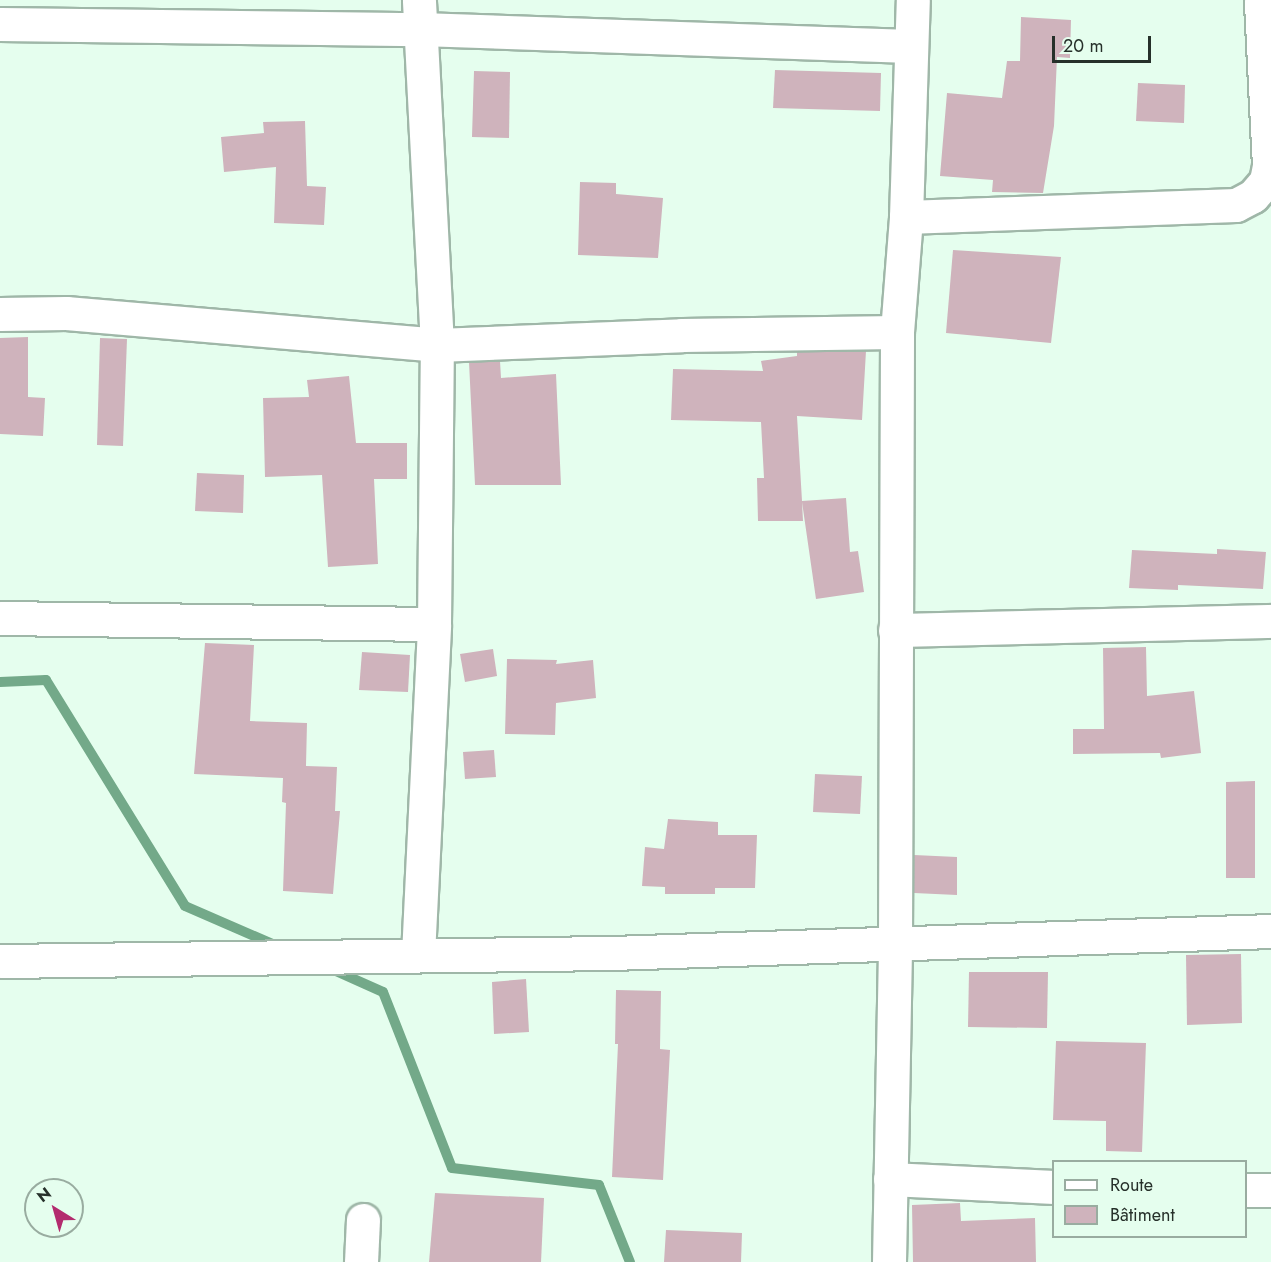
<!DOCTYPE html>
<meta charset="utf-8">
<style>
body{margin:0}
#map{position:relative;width:1271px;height:1262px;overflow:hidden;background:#e5feee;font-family:Jost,sans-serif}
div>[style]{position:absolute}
.stream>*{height:10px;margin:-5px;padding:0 5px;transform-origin:5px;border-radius:5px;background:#73a989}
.building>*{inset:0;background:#cfb3bc}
.roads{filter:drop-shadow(2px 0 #9fb7a8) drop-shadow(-2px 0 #9fb7a8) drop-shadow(0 2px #9fb7a8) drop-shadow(0 -2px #9fb7a8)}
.minor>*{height:33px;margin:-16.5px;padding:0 16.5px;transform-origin:16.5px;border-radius:16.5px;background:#fff}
span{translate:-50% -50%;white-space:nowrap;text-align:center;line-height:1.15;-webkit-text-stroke:6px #e5feee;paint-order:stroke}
.legend{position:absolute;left:1052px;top:1160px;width:195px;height:78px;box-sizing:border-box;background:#e5feee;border:2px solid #99aca0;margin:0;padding:8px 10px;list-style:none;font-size:18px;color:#26302a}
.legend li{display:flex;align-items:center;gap:12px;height:30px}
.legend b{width:30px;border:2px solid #99aca0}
.north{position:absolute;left:24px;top:1178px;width:60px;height:60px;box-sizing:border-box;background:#e5feee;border:2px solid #99aca0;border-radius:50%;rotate:323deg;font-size:16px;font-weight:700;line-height:24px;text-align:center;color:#26302a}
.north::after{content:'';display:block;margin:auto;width:21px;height:27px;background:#b32b6e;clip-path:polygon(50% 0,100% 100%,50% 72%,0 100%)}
.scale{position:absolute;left:1052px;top:36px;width:99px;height:27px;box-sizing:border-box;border:3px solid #26302a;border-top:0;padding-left:8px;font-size:18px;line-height:21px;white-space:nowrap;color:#26302a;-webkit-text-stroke:4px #e5feee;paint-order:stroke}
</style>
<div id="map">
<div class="stream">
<i style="left:0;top:682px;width:46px;rotate:-2.5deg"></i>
<i style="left:46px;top:680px;width:265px;rotate:58.4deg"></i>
<i style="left:185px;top:906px;width:100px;rotate:23.5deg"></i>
<i style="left:327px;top:967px;width:61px;rotate:24.1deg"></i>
<i style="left:383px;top:992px;width:189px;rotate:68.6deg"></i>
<i style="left:452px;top:1168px;width:148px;rotate:6.6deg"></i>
<i style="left:599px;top:1185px;width:83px;rotate:68.1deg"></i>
</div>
<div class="building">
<i style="clip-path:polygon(1021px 17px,1071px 20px,1070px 58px,1057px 57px,1054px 126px,1043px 193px,992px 192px,993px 180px,940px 176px,947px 93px,1002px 98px,1007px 61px,1020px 61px)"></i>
<i style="clip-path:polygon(775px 70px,881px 73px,880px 111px,773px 108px)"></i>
<i style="clip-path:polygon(474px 71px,510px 72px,509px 138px,472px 137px)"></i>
<i style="clip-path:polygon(1138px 83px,1185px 85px,1184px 123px,1136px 121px)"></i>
<i style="clip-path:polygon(305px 121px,307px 186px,326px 187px,324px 225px,274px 223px,276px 167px,224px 172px,221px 137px,264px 133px,263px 122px)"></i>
<i style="clip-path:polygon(580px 182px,616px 183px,616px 194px,663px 198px,658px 258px,578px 255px)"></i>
<i style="clip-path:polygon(953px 250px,1061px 257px,1051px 343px,946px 333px)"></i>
<i style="clip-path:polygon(28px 337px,28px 397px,45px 398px,43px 436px,0 434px,0 338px)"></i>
<i style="clip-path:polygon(100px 338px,127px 339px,123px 446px,97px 445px)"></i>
<i style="clip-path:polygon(866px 351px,862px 420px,797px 416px,802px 501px,846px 498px,850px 552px,858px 551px,864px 592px,816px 599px,802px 502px,803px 521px,758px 521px,757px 478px,764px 478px,761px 422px,671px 420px,673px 369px,763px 371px,761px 361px,797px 356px,797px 352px)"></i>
<i style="clip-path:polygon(500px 361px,501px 378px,556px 374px,561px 485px,475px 485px,469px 362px)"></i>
<i style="clip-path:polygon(349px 376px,356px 443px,407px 443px,407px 479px,374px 479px,378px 564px,328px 567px,322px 475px,265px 477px,263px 398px,309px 397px,307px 380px)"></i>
<i style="clip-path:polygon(197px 473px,244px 475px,243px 513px,195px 511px)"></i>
<i style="clip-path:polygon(1217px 549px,1266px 552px,1263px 589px,1178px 585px,1178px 590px,1129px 588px,1132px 550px,1217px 554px)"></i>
<i style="clip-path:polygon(205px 643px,254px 645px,250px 721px,307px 723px,306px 766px,337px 767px,335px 811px,340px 811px,333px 894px,283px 891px,286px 803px,282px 802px,283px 778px,194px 774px)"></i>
<i style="clip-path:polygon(1146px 647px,1147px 696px,1194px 691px,1201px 753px,1161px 758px,1160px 753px,1073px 754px,1073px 729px,1104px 729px,1103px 648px)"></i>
<i style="clip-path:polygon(493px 649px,497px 676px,465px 682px,460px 654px)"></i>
<i style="clip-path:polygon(362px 652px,410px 655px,408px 692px,359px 690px)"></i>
<i style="clip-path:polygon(507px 659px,557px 660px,556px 664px,593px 660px,596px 698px,556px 703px,555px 735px,505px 734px)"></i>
<i style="clip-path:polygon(494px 750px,496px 777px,465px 779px,463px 752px)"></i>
<i style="clip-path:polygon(815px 774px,862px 776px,860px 814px,813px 812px)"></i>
<i style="clip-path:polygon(1255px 781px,1255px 878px,1226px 878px,1226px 782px)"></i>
<i style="clip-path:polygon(668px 819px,718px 822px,718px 835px,757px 835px,755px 888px,715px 888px,715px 894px,665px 894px,665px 887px,642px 886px,645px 847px,664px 849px)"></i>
<i style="clip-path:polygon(914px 855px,957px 857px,957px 895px,914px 893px)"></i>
<i style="clip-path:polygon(1241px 954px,1242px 1023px,1187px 1025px,1186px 955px)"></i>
<i style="clip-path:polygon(969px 972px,1048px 972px,1047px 1028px,968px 1027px)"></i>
<i style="clip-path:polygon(526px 979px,529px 1032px,494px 1034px,492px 982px)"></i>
<i style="clip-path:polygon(616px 990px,661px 991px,660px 1049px,670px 1050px,663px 1180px,612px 1177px,618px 1044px,615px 1044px)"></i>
<i style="clip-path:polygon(1056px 1041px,1146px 1043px,1142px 1152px,1106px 1151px,1106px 1121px,1053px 1120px)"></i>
<i style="clip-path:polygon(435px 1193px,544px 1198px,541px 1262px,429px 1262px)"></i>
<i style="clip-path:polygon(960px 1203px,961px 1221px,1035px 1218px,1036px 1262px,913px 1262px,912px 1205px)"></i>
<i style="clip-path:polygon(666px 1230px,742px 1233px,741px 1262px,664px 1262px)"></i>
</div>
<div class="roads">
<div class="minor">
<i style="left:0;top:24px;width:420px;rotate:0.7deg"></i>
<i style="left:420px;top:29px;width:490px;rotate:2deg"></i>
<i style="left:906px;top:217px;width:330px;rotate:-2.1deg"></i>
<i style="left:1236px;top:205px;width:19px;rotate:-28deg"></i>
<i style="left:1253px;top:196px;width:20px;rotate:-49deg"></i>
<i style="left:1266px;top:181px;width:15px;rotate:-79deg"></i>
<i style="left:1269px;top:166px;width:166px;rotate:-92.8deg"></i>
<i style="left:0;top:314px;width:66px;rotate:-0.9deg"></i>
<i style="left:66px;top:313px;width:372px;rotate:4.9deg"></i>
<i style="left:437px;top:345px;width:245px;rotate:-2.3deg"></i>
<i style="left:682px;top:335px;width:215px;rotate:-0.8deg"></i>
<i style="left:0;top:618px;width:434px;rotate:0.8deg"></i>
<i style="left:434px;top:624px;width:279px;rotate:-89.4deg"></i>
<i style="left:437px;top:345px;width:345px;rotate:-93deg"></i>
<i style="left:895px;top:630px;width:376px;rotate:-1.4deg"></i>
<i style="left:418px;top:955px;width:331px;rotate:-87.2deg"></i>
<i style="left:0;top:961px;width:612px;rotate:-0.75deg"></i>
<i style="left:612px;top:953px;width:659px;rotate:-1.91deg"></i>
<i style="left:890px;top:1179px;width:164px;rotate:2.8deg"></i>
<i style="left:1246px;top:1190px;width:25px"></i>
<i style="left:361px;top:1262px;width:42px;rotate:-87.3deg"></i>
<i style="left:889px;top:1262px;width:320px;rotate:-88.9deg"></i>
<i style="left:895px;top:942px;width:610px;rotate:-89.81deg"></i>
<i style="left:897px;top:332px;width:115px;rotate:-85.5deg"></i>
<i style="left:906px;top:217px;width:217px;rotate:-88.2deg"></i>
</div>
</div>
<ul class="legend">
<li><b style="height:8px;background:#fff"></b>Route</li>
<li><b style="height:16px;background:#cfb3bc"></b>Bâtiment</li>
</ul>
<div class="north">N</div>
<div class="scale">20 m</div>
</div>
